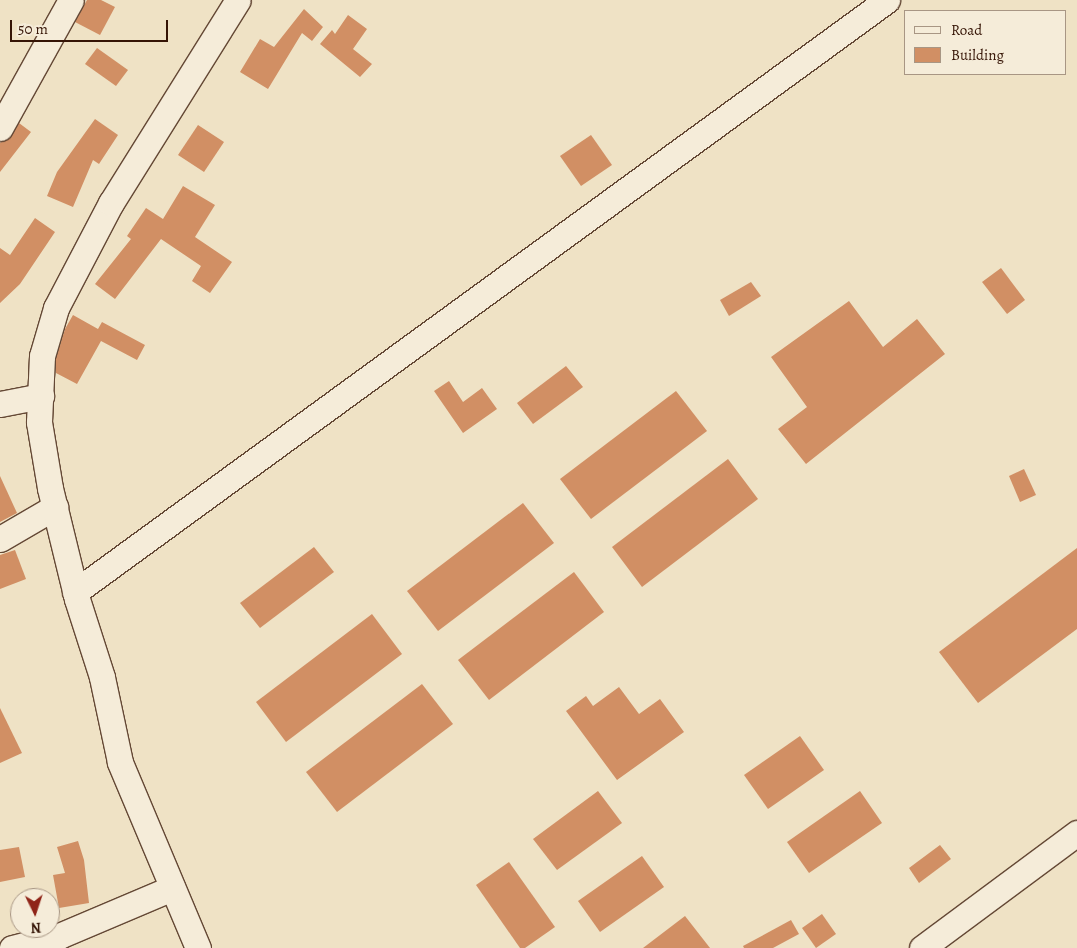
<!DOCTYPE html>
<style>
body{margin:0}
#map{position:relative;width:1077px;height:948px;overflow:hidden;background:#efe2c5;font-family:Alegreya,serif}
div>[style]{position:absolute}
.building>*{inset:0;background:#d18f64}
.roads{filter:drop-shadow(1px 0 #644835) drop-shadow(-1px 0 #644835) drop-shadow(0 1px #644835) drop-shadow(0 -1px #644835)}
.street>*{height:25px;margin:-12.5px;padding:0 12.5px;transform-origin:12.5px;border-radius:12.5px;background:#f5ecd9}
span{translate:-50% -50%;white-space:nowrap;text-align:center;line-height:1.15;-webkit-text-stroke:4.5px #f5ecd9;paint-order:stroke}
.legend{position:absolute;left:904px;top:10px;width:162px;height:65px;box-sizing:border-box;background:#f5ecd9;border:1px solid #a89684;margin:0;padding:6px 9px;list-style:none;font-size:15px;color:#351405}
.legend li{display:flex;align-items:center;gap:10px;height:25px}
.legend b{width:25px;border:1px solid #a89684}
.north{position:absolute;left:10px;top:888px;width:50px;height:50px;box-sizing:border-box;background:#f5ecd9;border:1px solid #a89684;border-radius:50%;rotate:176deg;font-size:14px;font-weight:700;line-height:20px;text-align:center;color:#351405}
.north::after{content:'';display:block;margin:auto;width:18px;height:22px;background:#8f2418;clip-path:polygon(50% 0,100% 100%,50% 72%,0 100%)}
.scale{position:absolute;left:10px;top:20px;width:158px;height:22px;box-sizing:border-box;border:2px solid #351405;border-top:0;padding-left:6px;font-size:15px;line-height:18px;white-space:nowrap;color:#351405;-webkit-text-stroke:4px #f5ecd9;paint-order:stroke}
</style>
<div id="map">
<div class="building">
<i style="clip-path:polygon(87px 0,101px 0,115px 7px,100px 35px,75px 22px)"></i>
<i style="clip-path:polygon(304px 9px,323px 27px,312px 41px,302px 33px,268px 89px,240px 72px,260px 39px,274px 47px)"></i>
<i style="clip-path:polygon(348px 15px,367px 29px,353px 49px,372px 64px,360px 77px,320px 44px,332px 30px,335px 34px)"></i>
<i style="clip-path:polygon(97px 48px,128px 70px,116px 86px,85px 64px)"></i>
<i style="clip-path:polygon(95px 119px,118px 135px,99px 164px,93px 160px,73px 207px,47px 196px,57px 172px)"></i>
<i style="clip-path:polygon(19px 123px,31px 132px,0 172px,0 143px,12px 135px)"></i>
<i style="clip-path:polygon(198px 125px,224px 142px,204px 172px,178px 155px)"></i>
<i style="clip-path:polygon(591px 135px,612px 165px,581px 186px,560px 156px)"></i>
<i style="clip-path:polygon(183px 186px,215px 205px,195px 237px,232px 262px,210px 293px,192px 281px,201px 266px,161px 239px,115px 299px,95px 284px,131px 239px,127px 236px,146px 208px,163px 219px)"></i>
<i style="clip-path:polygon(35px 218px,55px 232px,20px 284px,0 303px,0 248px,10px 255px)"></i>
<i style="clip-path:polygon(1001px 268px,1025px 300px,1007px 314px,982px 282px)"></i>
<i style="clip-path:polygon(751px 282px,761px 296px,729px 316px,720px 300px)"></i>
<i style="clip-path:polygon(849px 301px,883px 347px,917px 319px,945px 354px,806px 464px,778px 429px,807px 407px,771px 357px)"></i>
<i style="clip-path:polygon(73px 315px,98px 329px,102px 322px,145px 345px,137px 360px,101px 341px,77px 384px,56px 373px,56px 358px,65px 329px)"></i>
<i style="clip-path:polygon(566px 366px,583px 387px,533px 424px,517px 403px)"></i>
<i style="clip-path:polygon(449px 381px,463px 402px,482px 388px,497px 409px,463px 433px,434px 391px)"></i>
<i style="clip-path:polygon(676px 391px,707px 431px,591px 519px,560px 479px)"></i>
<i style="clip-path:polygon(728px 459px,758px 499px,642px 587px,612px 547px)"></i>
<i style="clip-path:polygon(1024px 469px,1036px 495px,1020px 502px,1009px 476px)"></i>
<i style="clip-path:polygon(0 476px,17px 513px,0 522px)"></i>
<i style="clip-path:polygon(523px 503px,554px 543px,438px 631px,407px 591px)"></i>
<i style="clip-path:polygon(314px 547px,334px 572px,260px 628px,240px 603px)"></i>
<i style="clip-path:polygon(1077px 548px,1077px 629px,978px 703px,939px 652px)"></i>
<i style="clip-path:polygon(15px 550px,26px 579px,0 589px,0 555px)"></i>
<i style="clip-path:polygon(574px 572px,604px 612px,489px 700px,458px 660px)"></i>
<i style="clip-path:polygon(372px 614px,402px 654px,286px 742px,256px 702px)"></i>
<i style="clip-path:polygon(422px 684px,453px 724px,337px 812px,306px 772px)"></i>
<i style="clip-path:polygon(619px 687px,639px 714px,660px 699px,684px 732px,617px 780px,566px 711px,586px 696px,593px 706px)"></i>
<i style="clip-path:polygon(0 708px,22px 753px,0 763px)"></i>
<i style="clip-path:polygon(800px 736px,824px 770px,768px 809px,744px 775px)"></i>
<i style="clip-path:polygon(598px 791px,622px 823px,557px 870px,533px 839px)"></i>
<i style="clip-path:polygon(860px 791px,882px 823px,809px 873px,787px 842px)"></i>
<i style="clip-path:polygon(78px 841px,84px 860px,89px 903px,59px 908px,53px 875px,65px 873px,57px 847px)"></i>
<i style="clip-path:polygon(940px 845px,951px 859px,919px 883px,909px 868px)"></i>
<i style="clip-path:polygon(19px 847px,25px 877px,0 882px,0 850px)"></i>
<i style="clip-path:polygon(642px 856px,664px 887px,600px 932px,578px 901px)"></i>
<i style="clip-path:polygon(509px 862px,555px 927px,525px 948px,520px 948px,476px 885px)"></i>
<i style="clip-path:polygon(822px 914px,836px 934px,816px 948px,802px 928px)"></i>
<i style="clip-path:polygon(685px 916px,710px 948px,643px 948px)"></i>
<i style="clip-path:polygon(791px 920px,799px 934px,773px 948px,744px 948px,743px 946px)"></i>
</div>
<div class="roads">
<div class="street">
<i style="left:0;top:128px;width:146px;rotate:-61deg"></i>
<i style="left:0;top:404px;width:42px;rotate:-11deg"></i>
<i style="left:0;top:539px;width:64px;rotate:-30.2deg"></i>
<i style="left:75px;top:592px;width:1005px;rotate:-36.09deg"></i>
<i style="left:12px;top:948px;width:49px;rotate:-14.3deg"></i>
<i style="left:59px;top:936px;width:123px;rotate:-23deg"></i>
<i style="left:198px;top:948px;width:202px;rotate:-112.8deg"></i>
<i style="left:120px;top:762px;width:87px;rotate:-102deg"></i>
<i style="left:102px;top:677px;width:82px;rotate:-107.8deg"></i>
<i style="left:77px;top:599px;width:114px;rotate:-103.7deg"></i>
<i style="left:50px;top:488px;width:67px;rotate:-99.5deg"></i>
<i style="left:39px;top:422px;width:66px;rotate:-87.4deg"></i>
<i style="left:42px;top:356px;width:50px;rotate:-73.7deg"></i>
<i style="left:56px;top:308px;width:119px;rotate:-62.4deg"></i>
<i style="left:111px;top:203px;width:239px;rotate:-58deg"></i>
<i style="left:922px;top:948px;width:193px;rotate:-36.6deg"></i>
</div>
</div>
<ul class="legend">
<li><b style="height:6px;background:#f5ecd9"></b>Road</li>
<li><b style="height:14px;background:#d18f64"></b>Building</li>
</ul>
<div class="north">N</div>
<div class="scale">50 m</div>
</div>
